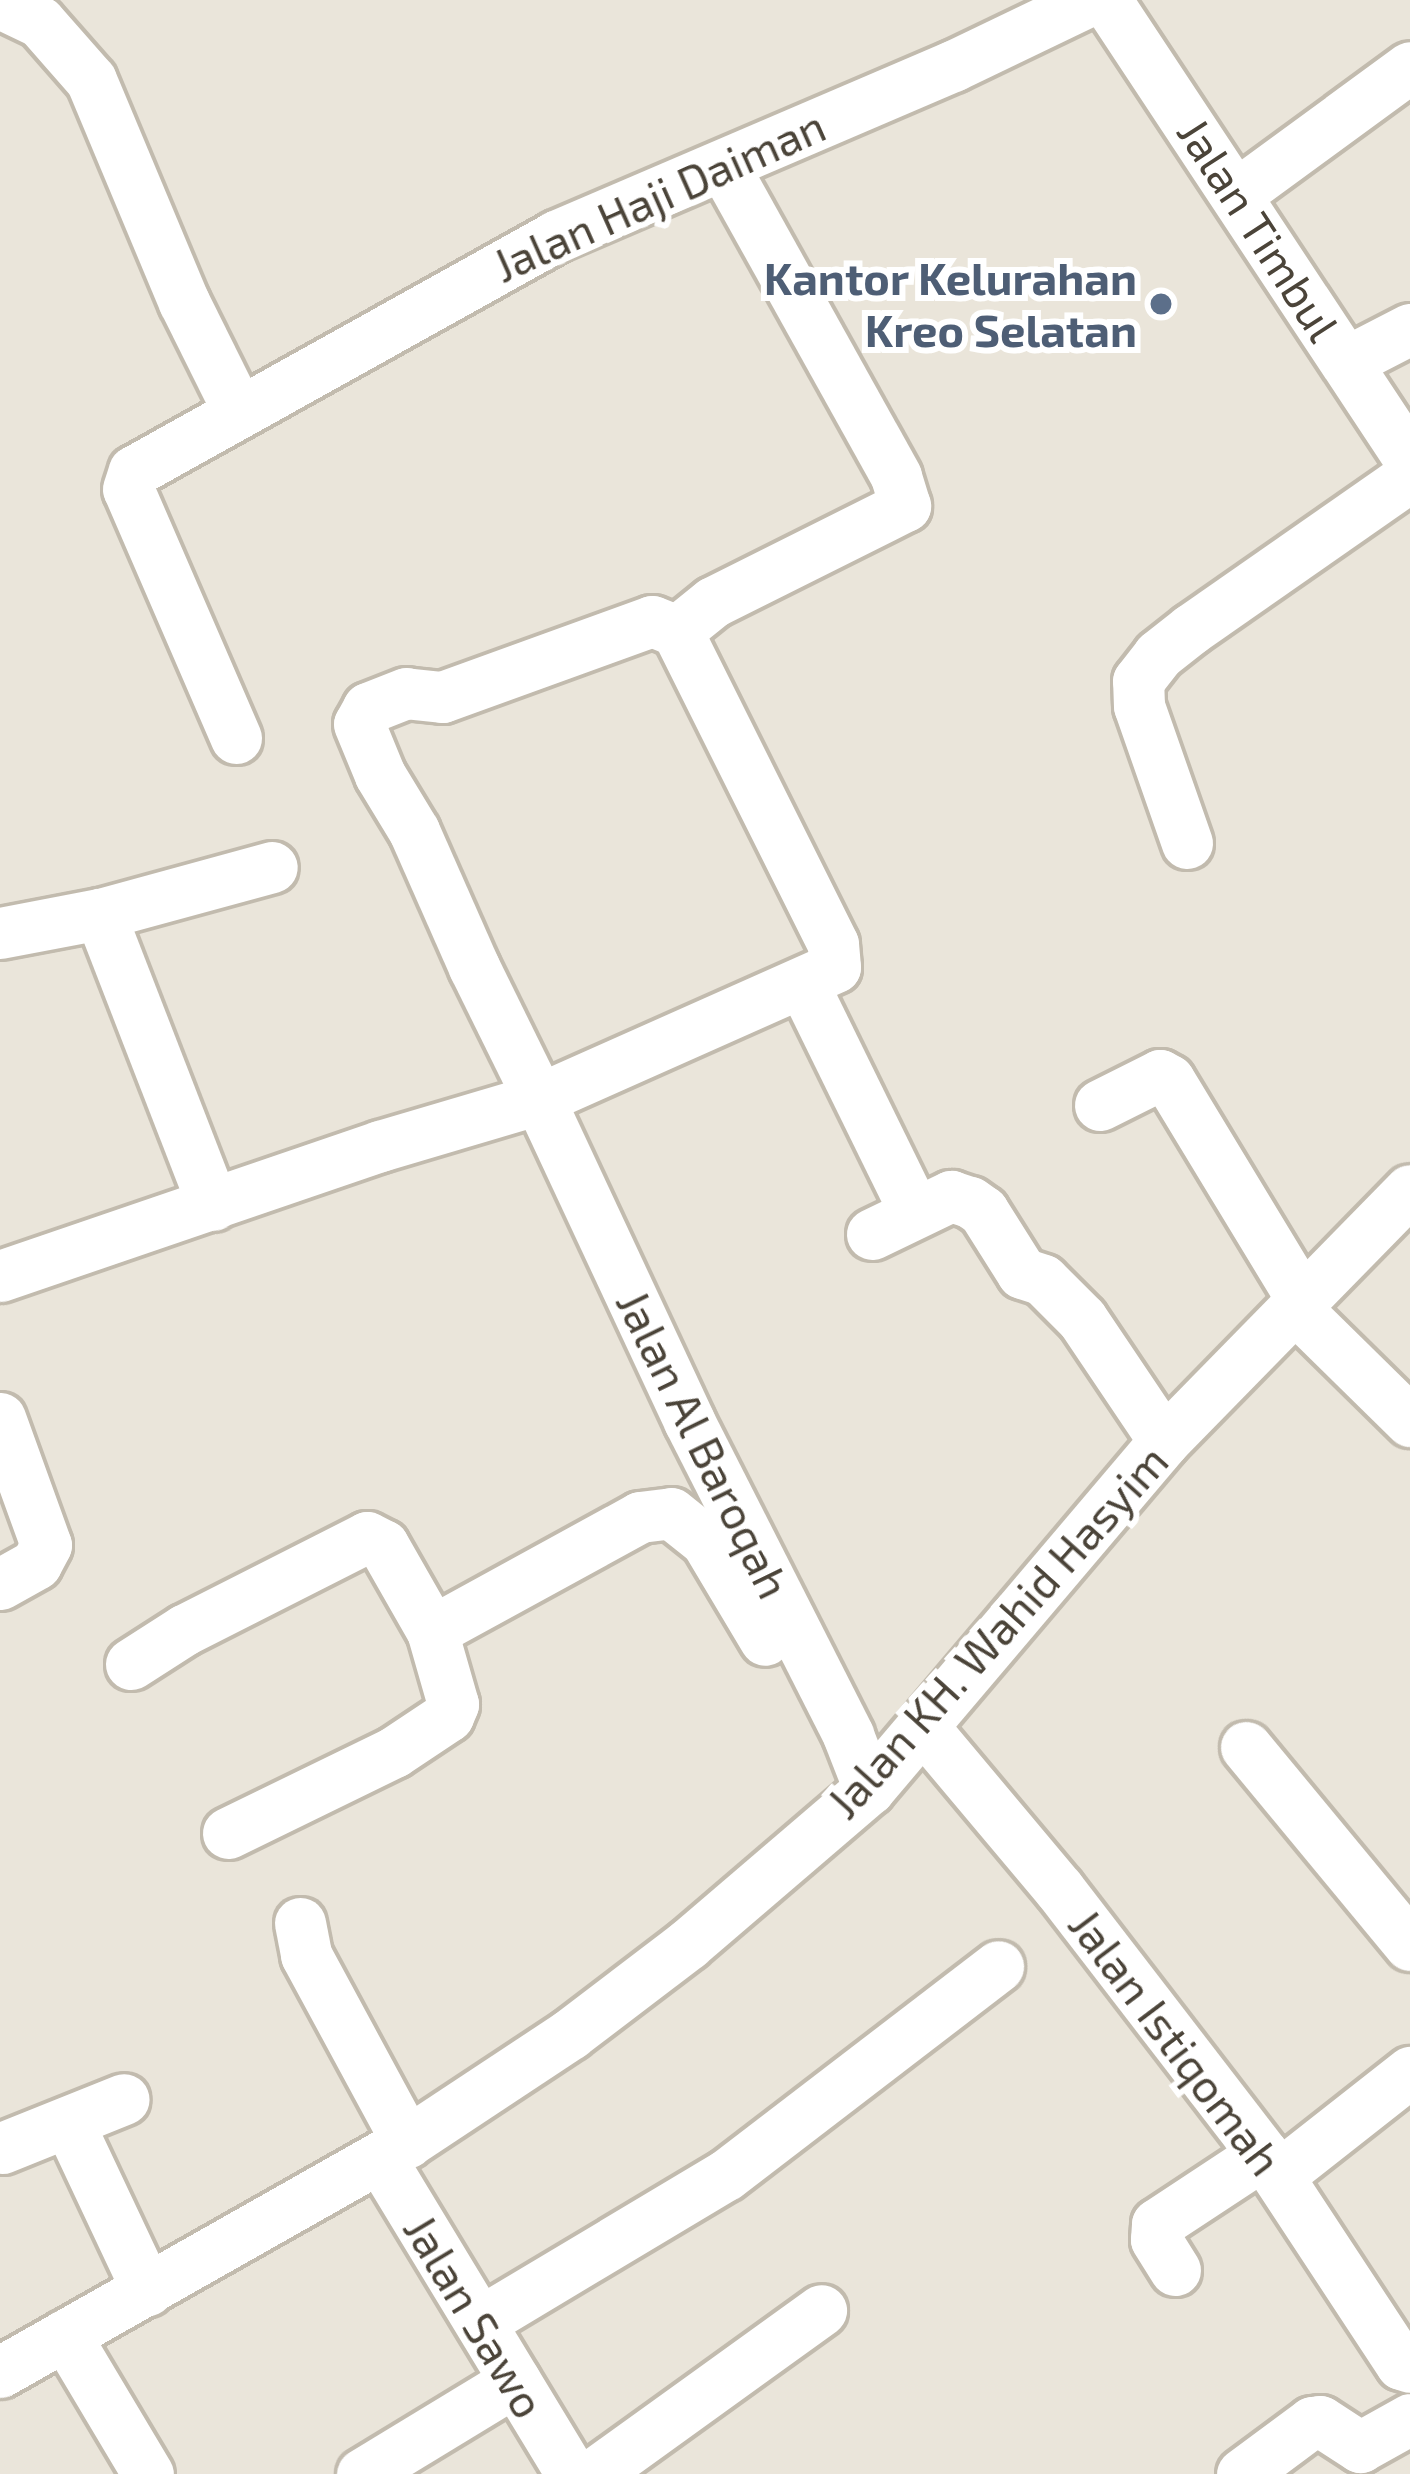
<!DOCTYPE html>
<style>
body{margin:0}
#map{position:relative;width:1410px;height:2474px;overflow:hidden;background:#f6f3ec;font-family:"Exo 2",sans-serif}
div>[style]{position:absolute}
.residential>*{inset:0;background:#eae5da}
.roads{filter:drop-shadow(3px 0 #c2bbae) drop-shadow(-3px 0 #c2bbae) drop-shadow(0 3px #c2bbae) drop-shadow(0 -3px #c2bbae)}
.minor>*{height:51px;margin:-25.5px;padding:0 25.5px;transform-origin:25.5px;border-radius:25.5px;background:#fff}
.dots>*{width:33px;height:33px;translate:-50% -50%;box-sizing:border-box;border:6px solid #fff;border-radius:50%}
span{translate:-50% -50%;white-space:nowrap;text-align:center;line-height:1.15;-webkit-text-stroke:12px #fff;paint-order:stroke}
.street-label{font-size:45px;color:#4b4439}
.service-label{font-size:45px;color:#4e5e75;font-weight:700}
.right{translate:-100% -50%;text-align:right}
</style>
<div id="map">
<div class="residential">
<i style="clip-path:polygon(0 0,1410px 0,1410px 2474px,0 2474px)"></i>
</div>
<div class="roads">
<div class="minor">
<i style="left:1106px;top:0;width:551px;rotate:56.54deg"></i>
<i style="left:0;top:3px;width:44px;rotate:25.4deg"></i>
<i style="left:40px;top:22px;width:77px;rotate:48.7deg"></i>
<i style="left:91px;top:80px;width:241px;rotate:67.3deg"></i>
<i style="left:184px;top:302px;width:119px;rotate:63.6deg"></i>
<i style="left:1238px;top:193px;width:213px;rotate:-36.2deg"></i>
<i style="left:1346px;top:362px;width:72px;rotate:-27.3deg"></i>
<i style="left:677px;top:631px;width:46px;rotate:-38.9deg"></i>
<i style="left:713px;top:602px;width:215px;rotate:-26.6deg"></i>
<i style="left:905px;top:506px;width:31px;rotate:-107deg"></i>
<i style="left:896px;top:476px;width:354px;rotate:-119.1deg"></i>
<i style="left:236px;top:738px;width:271px;rotate:-113.4deg"></i>
<i style="left:128px;top:489px;width:19px;rotate:-72deg"></i>
<i style="left:134px;top:471px;width:483px;rotate:-29.1deg"></i>
<i style="left:556px;top:236px;width:432px;rotate:-23.2deg"></i>
<i style="left:953px;top:66px;width:152px;rotate:-25.7deg"></i>
<i style="left:1187px;top:843px;width:145px;rotate:-109.3deg"></i>
<i style="left:1139px;top:706px;width:25px;rotate:-92deg"></i>
<i style="left:1138px;top:681px;width:33px;rotate:-52deg"></i>
<i style="left:1158px;top:655px;width:42px;rotate:-38.2deg"></i>
<i style="left:1191px;top:629px;width:267px;rotate:-34.9deg"></i>
<i style="left:100px;top:914px;width:312px;rotate:68.8deg"></i>
<i style="left:0;top:933px;width:102px;rotate:-10.8deg"></i>
<i style="left:100px;top:914px;width:178px;rotate:-15.3deg"></i>
<i style="left:803px;top:984px;width:253px;rotate:63.9deg"></i>
<i style="left:1100px;top:1105px;width:67px;rotate:-26.6deg"></i>
<i style="left:1160px;top:1075px;width:10px;rotate:29deg"></i>
<i style="left:1169px;top:1080px;width:255px;rotate:58.8deg"></i>
<i style="left:872px;top:1234px;width:88px;rotate:-25.7deg"></i>
<i style="left:951px;top:1196px;width:20px;rotate:18deg"></i>
<i style="left:970px;top:1202px;width:16px;rotate:35deg"></i>
<i style="left:983px;top:1211px;width:73px;rotate:57.8deg"></i>
<i style="left:1022px;top:1273px;width:22px;rotate:18deg"></i>
<i style="left:1043px;top:1280px;width:55px;rotate:45deg"></i>
<i style="left:1082px;top:1319px;width:147px;rotate:56.1deg"></i>
<i style="left:0;top:1276px;width:402px;rotate:-18.9deg"></i>
<i style="left:380px;top:1146px;width:166px;rotate:-16.5deg"></i>
<i style="left:539px;top:1099px;width:324px;rotate:-24deg"></i>
<i style="left:835px;top:967px;width:23px;rotate:-95deg"></i>
<i style="left:833px;top:944px;width:350px;rotate:-116.5deg"></i>
<i style="left:677px;top:631px;width:27px;rotate:-158deg"></i>
<i style="left:652px;top:621px;width:223px;rotate:160.1deg"></i>
<i style="left:442px;top:697px;width:36px;rotate:-174deg"></i>
<i style="left:406px;top:693px;width:41px;rotate:158.5deg"></i>
<i style="left:368px;top:708px;width:18px;rotate:119deg"></i>
<i style="left:359px;top:724px;width:55px;rotate:67.6deg"></i>
<i style="left:380px;top:775px;width:66px;rotate:58.7deg"></i>
<i style="left:414px;top:831px;width:149px;rotate:66.2deg"></i>
<i style="left:474px;top:967px;width:147px;rotate:63.8deg"></i>
<i style="left:539px;top:1099px;width:355px;rotate:65deg"></i>
<i style="left:689px;top:1421px;width:352px;rotate:63.1deg"></i>
<i style="left:848px;top:1735px;width:58px;rotate:68.7deg"></i>
<i style="left:1294px;top:1307px;width:163px;rotate:44.5deg"></i>
<i style="left:0;top:1418px;width:135px;rotate:70.1deg"></i>
<i style="left:46px;top:1545px;width:21px;rotate:118deg"></i>
<i style="left:36px;top:1564px;width:41px;rotate:150.9deg"></i>
<i style="left:131px;top:1664px;width:63px;rotate:-32.7deg"></i>
<i style="left:184px;top:1630px;width:205px;rotate:-26.9deg"></i>
<i style="left:367px;top:1537px;width:18px;rotate:27deg"></i>
<i style="left:383px;top:1545px;width:99px;rotate:60.3deg"></i>
<i style="left:432px;top:1631px;width:237px;rotate:-28.7deg"></i>
<i style="left:640px;top:1517px;width:31px;rotate:-7deg"></i>
<i style="left:671px;top:1513px;width:45px;rotate:38.7deg"></i>
<i style="left:706px;top:1541px;width:115px;rotate:59.2deg"></i>
<i style="left:923px;top:1727px;width:212px;rotate:50deg"></i>
<i style="left:1059px;top:1889px;width:334px;rotate:52.4deg"></i>
<i style="left:1263px;top:2154px;width:251px;rotate:56.7deg"></i>
<i style="left:1401px;top:2364px;width:9px;rotate:18deg"></i>
<i style="left:1246px;top:1747px;width:257px;rotate:50.4deg"></i>
<i style="left:228px;top:1833px;width:185px;rotate:-26deg"></i>
<i style="left:394px;top:1752px;width:65px;rotate:-33.7deg"></i>
<i style="left:448px;top:1716px;width:13px;rotate:-67deg"></i>
<i style="left:453px;top:1704px;width:76px;rotate:-106deg"></i>
<i style="left:300px;top:1923px;width:33px;rotate:79deg"></i>
<i style="left:306px;top:1955px;width:213px;rotate:61.6deg"></i>
<i style="left:68px;top:2122px;width:186px;rotate:64.8deg"></i>
<i style="left:2px;top:2148px;width:131px;rotate:-21.9deg"></i>
<i style="left:380px;top:2158px;width:369px;rotate:58.8deg"></i>
<i style="left:1279px;top:2175px;width:167px;rotate:-38.2deg"></i>
<i style="left:1175px;top:2270px;width:36px;rotate:-122deg"></i>
<i style="left:1156px;top:2239px;width:15px;rotate:-86deg"></i>
<i style="left:1157px;top:2224px;width:127px;rotate:-33.4deg"></i>
<i style="left:480px;top:2322px;width:287px;rotate:-30.9deg"></i>
<i style="left:726px;top:2175px;width:343px;rotate:-37.5deg"></i>
<i style="left:65px;top:2335px;width:162px;rotate:59.2deg"></i>
<i style="left:0;top:2372px;width:467px;rotate:-29.5deg"></i>
<i style="left:407px;top:2142px;width:196px;rotate:-33.5deg"></i>
<i style="left:570px;top:2034px;width:148px;rotate:-37.3deg"></i>
<i style="left:688px;top:1944px;width:238px;rotate:-40.6deg"></i>
<i style="left:869px;top:1789px;width:456px;rotate:-49.7deg"></i>
<i style="left:1164px;top:1441px;width:351px;rotate:-45.6deg"></i>
<i style="left:362px;top:2474px;width:179px;rotate:-31.3deg"></i>
<i style="left:594px;top:2474px;width:280px;rotate:-35.8deg"></i>
<i style="left:1242px;top:2474px;width:87px;rotate:-36.6deg"></i>
<i style="left:1312px;top:2422px;width:8px;rotate:-7deg"></i>
<i style="left:1320px;top:2421px;width:48px;rotate:33deg"></i>
<i style="left:1360px;top:2447px;width:57px;rotate:-29.2deg"></i>
</div>
</div>
<div class="dots">
<i style="left:1161px;top:304px;background:#5c6f8a"></i>
</div>
<div class="street-label">
<span style="left:659px;top:195px;rotate:-24deg">Jalan Haji Daiman</span>
<span style="left:1259px;top:229px;rotate:57deg">Jalan Timbul</span>
<span style="left:704px;top:1444px;rotate:64deg">Jalan Al Baroqah</span>
<span style="left:997px;top:1631px;rotate:-48deg">Jalan KH. Wahid Hasyim</span>
<span style="left:1176px;top:2042px;rotate:53deg">Jalan Istiqomah</span>
<span style="left:475px;top:2316px;rotate:59deg">Jalan Sawo</span>
</div>
<div class="service-label">
<span class="right" style="left:1137px;top:304px">Kantor Kelurahan<br>Kreo Selatan</span>
</div>
</div>
